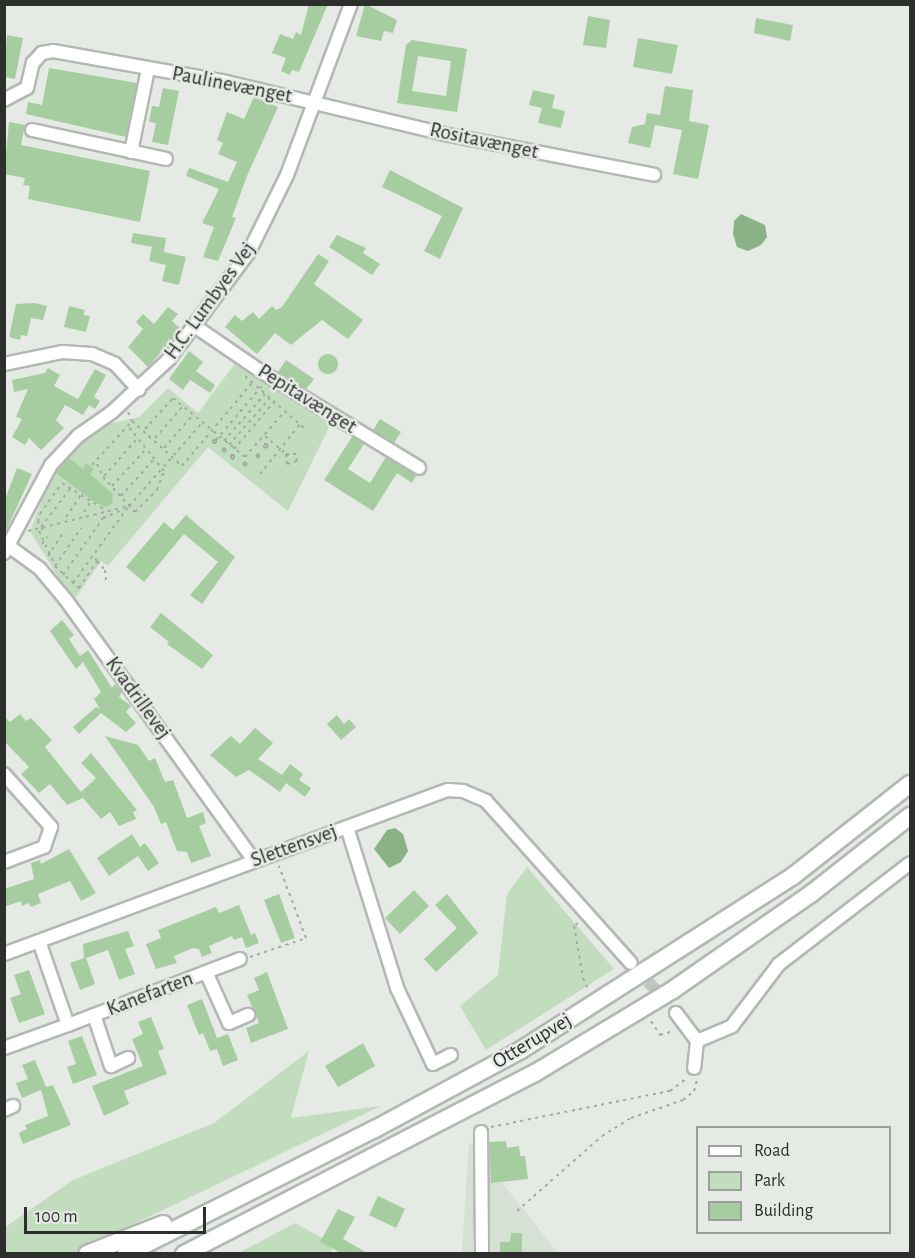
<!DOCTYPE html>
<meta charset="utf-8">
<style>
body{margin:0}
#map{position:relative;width:915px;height:1258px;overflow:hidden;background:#e6eae5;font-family:"Alegreya Sans",sans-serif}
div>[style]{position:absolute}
.built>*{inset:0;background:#d7e0d5}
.green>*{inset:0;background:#c2ddbe}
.water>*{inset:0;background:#8bb186}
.building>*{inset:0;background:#a5cda0}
.round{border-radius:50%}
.minor-tunnel>*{height:12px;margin-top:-6px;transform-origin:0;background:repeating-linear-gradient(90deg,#c1c5c0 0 12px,transparent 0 18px)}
.path>*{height:2px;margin-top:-1px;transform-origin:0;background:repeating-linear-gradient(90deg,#a5a9a5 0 3px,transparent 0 7.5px)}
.roads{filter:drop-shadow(2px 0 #b4b8b4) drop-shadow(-2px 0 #b4b8b4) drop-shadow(0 2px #b4b8b4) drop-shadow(0 -2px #b4b8b4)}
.minor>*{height:12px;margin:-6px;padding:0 6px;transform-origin:6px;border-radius:6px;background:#fff}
.major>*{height:16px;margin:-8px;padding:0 8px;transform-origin:8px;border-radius:8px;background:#fff}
span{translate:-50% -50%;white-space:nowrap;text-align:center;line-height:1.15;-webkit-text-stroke:5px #e6eae5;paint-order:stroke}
.street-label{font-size:21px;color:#2d2f2d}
.frame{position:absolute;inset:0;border:6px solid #2d2f2d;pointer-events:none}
.legend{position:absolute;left:696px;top:1126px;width:195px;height:108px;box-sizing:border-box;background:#e6eae5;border:2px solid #9c9f9b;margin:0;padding:8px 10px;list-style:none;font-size:18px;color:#2d2f2d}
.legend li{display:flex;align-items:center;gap:12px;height:30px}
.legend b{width:30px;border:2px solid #9c9f9b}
.scale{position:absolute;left:24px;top:1207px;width:182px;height:27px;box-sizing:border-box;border:3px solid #2d2f2d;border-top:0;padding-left:8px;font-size:18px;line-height:21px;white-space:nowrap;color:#2d2f2d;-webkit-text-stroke:4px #e6eae5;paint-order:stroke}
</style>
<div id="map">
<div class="built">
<i style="clip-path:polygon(469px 1141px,558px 1253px,462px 1253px)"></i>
</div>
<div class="green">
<i style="clip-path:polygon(236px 362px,331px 423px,288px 511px,208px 447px,108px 566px,101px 561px,76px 597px,63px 585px,30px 531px,53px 471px,66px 455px,104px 425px,139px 417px,168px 388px,198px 413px)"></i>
<i style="clip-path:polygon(527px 867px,614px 969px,486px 1050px,460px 1006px,498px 975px,507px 894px)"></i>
<i style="clip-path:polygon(309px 1051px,291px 1118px,381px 1106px,73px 1253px,5px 1253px,4px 1228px,73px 1180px,214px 1123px)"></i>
<i style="clip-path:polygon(295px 1223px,335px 1245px,330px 1253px,237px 1254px)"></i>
</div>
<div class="water">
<i style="clip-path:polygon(741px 214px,765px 225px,767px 237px,761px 245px,748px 251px,737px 247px,733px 234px,734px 221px)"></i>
<i style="clip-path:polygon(395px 828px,403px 834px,408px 851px,401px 862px,389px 868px,374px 849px,387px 830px)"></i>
</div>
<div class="building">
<i style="clip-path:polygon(309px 4px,328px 4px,299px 72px,292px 70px,290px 75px,281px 71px,286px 58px,272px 53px,280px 34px,293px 39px,296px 32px,301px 35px)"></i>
<i style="clip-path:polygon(365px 4px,397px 20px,393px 33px,384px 31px,381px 41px,356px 36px)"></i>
<i style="clip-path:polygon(588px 16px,610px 20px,606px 48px,583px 45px)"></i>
<i style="clip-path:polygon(756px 18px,793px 25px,790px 41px,754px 33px)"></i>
<i style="clip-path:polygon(7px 35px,23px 38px,15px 79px,4px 77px)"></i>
<i style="clip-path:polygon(638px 38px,678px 45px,672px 74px,633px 67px)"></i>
<i style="clip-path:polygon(evenodd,412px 40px,467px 49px,457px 112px,397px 103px,406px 45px,412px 40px,418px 56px,451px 61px,446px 96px,412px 91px,418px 56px)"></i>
<i style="clip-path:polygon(49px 68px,137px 83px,126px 137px,26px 114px,28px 102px,42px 105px)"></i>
<i style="clip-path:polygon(665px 86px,693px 90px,689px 121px,709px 125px,698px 179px,673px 174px,682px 130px,655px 125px,650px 148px,628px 143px,632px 127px,645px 124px,647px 113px,660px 115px)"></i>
<i style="clip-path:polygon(163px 88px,179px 91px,168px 145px,152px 142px,156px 123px,149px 122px,152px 106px,159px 107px)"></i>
<i style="clip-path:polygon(533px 90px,555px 95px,552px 108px,565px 111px,561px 128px,538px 123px,542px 108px,529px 105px)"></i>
<i style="clip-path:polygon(254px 97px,278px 107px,247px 176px,232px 217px,236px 218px,218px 261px,203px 257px,214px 227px,202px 223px,219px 189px,186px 176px,189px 168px,228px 182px,237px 162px,218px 154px,223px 143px,217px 140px,227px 112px,244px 119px)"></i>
<i style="clip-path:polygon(9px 122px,25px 125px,21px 145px,150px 171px,140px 222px,28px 199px,30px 186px,23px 185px,25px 178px,4px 174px)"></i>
<i style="clip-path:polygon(390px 170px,463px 208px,440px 259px,424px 251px,442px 216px,382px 187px)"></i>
<i style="clip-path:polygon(133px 233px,166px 238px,164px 252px,186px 257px,179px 285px,162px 281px,166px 265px,149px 261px,152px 247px,131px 243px)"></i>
<i style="clip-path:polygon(337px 235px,366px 248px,363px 253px,380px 264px,372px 275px,329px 247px)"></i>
<i style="clip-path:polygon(318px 254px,329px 261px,314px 284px,363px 320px,348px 339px,322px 320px,291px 345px,275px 333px,257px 354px,225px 327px,235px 315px,242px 321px,253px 312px,259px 319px,272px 306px,276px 310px,282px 307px)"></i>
<i style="clip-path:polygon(35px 303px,47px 306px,43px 320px,31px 318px,27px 336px,21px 335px,20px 340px,9px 337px,16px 304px)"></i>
<i style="clip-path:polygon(69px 306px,85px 310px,83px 315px,90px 316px,86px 332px,64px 327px)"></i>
<i style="clip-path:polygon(168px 307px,178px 314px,172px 321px,181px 329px,148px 367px,128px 347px,143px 329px,136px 322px,143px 314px,154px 324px)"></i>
<i style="clip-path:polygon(189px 351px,203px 362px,196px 371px,215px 385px,210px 393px,190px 380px,183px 390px,169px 379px)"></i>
<i class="round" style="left:318px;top:354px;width:20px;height:20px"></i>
<i style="clip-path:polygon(286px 360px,314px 379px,306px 389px,278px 372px)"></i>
<i style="clip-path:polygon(48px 368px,60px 375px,54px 386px,78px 399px,95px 369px,106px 375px,94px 397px,100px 401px,95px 409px,89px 405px,83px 415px,65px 405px,56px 420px,64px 428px,41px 450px,29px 438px,25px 445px,12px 437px,22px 419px,16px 417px,28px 389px,14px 392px,12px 380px,45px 373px)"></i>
<i style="clip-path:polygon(380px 419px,401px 432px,394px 443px,373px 430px)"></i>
<i style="clip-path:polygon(352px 437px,364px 444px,348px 469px,370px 483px,386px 457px,416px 476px,412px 483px,397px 473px,373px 511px,324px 480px)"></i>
<i style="clip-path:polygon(69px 458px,83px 469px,86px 463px,94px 469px,90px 474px,113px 494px,112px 504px,105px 507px,93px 501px,56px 473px)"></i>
<i style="clip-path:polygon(17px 468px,32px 474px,4px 535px,4px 502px)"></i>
<i style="clip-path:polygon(186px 515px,235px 557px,202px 604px,190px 595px,218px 562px,184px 534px,144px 582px,126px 567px,164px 522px,173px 530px)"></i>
<i style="clip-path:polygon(161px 613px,213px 655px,202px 669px,167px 644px,169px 642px,150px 627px)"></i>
<i style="clip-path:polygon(62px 620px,74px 635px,69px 639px,80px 656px,88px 650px,112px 688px,115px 684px,122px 692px,119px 697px,131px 706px,126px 712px,136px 723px,126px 732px,101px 713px,79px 734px,73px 727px,96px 707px,100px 709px,94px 699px,101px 692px,83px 662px,76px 669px,50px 631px)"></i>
<i style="clip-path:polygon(20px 714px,26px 721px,31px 718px,52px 740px,45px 747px,81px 792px,96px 778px,81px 763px,91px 753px,137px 810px,133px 812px,136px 819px,119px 826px,110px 812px,101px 819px,83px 798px,67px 805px,50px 784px,39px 793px,21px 774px,29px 767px,4px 741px,4px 716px,10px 722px)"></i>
<i style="clip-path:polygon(337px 715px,344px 724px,349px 719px,356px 727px,341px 740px,327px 724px)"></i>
<i style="clip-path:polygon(255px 728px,273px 743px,258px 759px,282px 775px,290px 764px,303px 774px,299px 780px,311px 788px,305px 797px,286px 783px,280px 792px,249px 770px,236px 777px,210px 755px,231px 736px,240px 744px)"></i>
<i style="clip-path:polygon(105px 736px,138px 745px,149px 761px,155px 758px,165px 782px,173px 780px,187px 818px,203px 812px,206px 823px,199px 826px,211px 856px,191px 863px,187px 852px,177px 851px,166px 822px,161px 824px,154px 807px)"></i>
<i style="clip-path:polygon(132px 834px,140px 847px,145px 843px,159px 863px,148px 871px,138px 856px,109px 876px,97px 858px)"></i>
<i style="clip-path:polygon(69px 849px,96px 893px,81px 901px,70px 881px,38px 894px,41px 903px,31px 907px,29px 903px,22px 906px,21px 901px,4px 907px,4px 889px,34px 879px,31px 863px,40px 860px,41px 864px)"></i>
<i style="clip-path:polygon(414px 890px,429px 906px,400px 934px,385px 918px)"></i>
<i style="clip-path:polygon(279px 894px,295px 938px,281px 943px,264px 900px)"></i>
<i style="clip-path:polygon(447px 894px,478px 933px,436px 972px,424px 959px,457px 928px,435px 905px)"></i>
<i style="clip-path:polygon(239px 905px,251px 935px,255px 933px,259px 943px,246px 948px,242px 937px,234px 940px,232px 936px,209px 946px,212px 953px,202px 957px,199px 949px,193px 948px,174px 956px,177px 963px,156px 969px,146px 944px,161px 938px,158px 930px,216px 907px,219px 913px)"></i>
<i style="clip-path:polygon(128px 931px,134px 946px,125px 949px,135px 974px,119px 980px,108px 950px,86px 958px,95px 984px,80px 990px,70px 963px,84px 958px,83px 944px)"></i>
<i style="clip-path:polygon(29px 970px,45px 1014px,19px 1023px,10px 998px,21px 994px,14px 975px)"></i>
<i style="clip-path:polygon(267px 972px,288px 1029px,251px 1043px,246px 1028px,259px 1023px,247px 995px,259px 990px,254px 978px)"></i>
<i style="clip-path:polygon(202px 999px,217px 1038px,228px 1034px,238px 1060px,223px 1066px,217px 1049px,210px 1051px,203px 1033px,199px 1035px,187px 1005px)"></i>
<i style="clip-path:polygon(151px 1017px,164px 1049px,158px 1051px,167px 1074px,124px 1091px,129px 1104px,104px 1116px,92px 1086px,143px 1066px,132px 1039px,143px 1034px,138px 1022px)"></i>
<i style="clip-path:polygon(82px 1036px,97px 1075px,73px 1084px,67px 1067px,76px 1064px,68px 1041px)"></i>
<i style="clip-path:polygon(363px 1043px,375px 1066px,338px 1087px,325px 1066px)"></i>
<i style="clip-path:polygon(35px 1060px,46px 1087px,53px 1085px,71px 1125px,23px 1144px,19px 1133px,27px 1129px,25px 1125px,48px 1116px,41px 1090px,22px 1098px,16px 1083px,28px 1079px,22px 1065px)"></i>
<i style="clip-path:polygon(506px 1141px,507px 1148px,519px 1146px,520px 1156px,525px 1156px,528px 1179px,491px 1183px,489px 1142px)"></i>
<i style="clip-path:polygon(378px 1196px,405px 1209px,396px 1228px,369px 1215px)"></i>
<i style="clip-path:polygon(338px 1209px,355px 1217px,343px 1239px,369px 1254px,343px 1254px,320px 1242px)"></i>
<i style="clip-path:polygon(511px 1233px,522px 1233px,522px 1254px,500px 1254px,500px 1242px,510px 1242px)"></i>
</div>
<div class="minor-tunnel">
<i style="left:636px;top:968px;width:60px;rotate:48.4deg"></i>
</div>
<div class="path">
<i style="left:245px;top:376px;width:79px;rotate:41.4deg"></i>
<i style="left:128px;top:412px;width:10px;rotate:66deg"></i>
<i style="left:132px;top:421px;width:67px;rotate:42deg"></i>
<i style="left:182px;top:466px;width:109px;rotate:-49.9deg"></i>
<i style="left:145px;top:429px;width:42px;rotate:-47.9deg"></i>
<i style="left:173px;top:398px;width:93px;rotate:39.3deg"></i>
<i style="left:245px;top:457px;width:61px;rotate:-49deg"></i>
<i style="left:265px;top:436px;width:28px;rotate:41deg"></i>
<i style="left:286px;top:454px;width:10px;rotate:84deg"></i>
<i style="left:287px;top:464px;width:10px;rotate:-17deg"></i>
<i style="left:297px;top:461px;width:7px;rotate:-98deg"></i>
<i style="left:296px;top:454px;width:10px;rotate:180deg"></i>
<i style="left:155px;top:438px;width:43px;rotate:-48.8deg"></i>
<i style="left:213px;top:440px;width:3px"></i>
<i style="left:216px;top:440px;width:3px;rotate:90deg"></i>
<i style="left:216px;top:443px;width:3px;rotate:180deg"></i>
<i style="left:213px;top:443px;width:3px;rotate:-90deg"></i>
<i style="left:216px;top:440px;width:71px;rotate:-49.6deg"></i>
<i style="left:224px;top:441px;width:62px;rotate:-48.9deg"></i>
<i style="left:264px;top:444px;width:3px"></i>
<i style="left:267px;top:444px;width:3px;rotate:72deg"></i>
<i style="left:268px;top:447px;width:4px;rotate:166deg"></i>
<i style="left:264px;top:448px;width:4px;rotate:-90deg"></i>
<i style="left:229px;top:445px;width:62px;rotate:-48.9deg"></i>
<i style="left:164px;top:448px;width:44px;rotate:-48.7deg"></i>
<i style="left:225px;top:448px;width:3px;rotate:72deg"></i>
<i style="left:226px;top:451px;width:2px;rotate:153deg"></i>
<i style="left:224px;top:452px;width:4px;rotate:-124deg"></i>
<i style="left:222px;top:449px;width:3px;rotate:-18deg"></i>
<i style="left:234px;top:449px;width:62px;rotate:-49.6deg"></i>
<i style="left:259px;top:454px;width:3px;rotate:90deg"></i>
<i style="left:259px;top:457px;width:2px;rotate:153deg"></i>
<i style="left:257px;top:458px;width:3px;rotate:-108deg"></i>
<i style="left:256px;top:455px;width:3px;rotate:-18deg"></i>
<i style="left:286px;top:454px;width:7px;rotate:34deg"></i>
<i style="left:231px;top:455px;width:3px"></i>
<i style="left:234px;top:455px;width:4px;rotate:90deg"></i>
<i style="left:234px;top:459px;width:3px;rotate:-162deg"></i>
<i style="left:231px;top:458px;width:3px;rotate:-90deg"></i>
<i style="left:244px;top:462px;width:3px;rotate:18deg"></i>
<i style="left:247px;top:463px;width:3px;rotate:108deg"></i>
<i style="left:246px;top:466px;width:3px;rotate:-162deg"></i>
<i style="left:243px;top:465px;width:3px;rotate:-72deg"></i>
<i style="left:97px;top:464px;width:14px;rotate:65deg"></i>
<i style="left:103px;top:477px;width:47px;rotate:47.6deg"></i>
<i style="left:135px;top:512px;width:31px;rotate:-45deg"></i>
<i style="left:157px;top:490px;width:20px;rotate:-70deg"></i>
<i style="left:164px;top:471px;width:58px;rotate:-128.7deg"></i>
<i style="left:92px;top:465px;width:59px;rotate:-47.7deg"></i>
<i style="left:260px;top:474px;width:64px;rotate:-51.3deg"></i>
<i style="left:104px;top:476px;width:51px;rotate:-48.2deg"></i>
<i style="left:112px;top:486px;width:52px;rotate:-47.4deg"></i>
<i style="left:121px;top:496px;width:51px;rotate:-48.2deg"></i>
<i style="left:84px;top:512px;width:13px;rotate:-58deg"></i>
<i style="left:66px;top:517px;width:27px;rotate:-56deg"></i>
<i style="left:41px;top:527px;width:48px;rotate:-52.7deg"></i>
<i style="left:43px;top:530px;width:9px;rotate:-122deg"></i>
<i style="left:38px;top:522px;width:8px;rotate:-76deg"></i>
<i style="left:40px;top:514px;width:38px;rotate:-55deg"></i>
<i style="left:62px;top:483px;width:53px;rotate:31.9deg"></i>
<i style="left:28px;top:531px;width:104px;rotate:-13.9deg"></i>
<i style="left:39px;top:531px;width:38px;rotate:65deg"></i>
<i style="left:55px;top:566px;width:33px;rotate:43deg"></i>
<i style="left:79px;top:588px;width:32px;rotate:-56deg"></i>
<i style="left:97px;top:561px;width:6px;rotate:-129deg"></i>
<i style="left:42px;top:544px;width:9px;rotate:-54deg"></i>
<i style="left:48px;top:556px;width:27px;rotate:-57deg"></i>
<i style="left:97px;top:561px;width:12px;rotate:48deg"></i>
<i style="left:105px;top:570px;width:11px;rotate:85deg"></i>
<i style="left:55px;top:566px;width:46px;rotate:-55.6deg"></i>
<i style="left:63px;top:575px;width:70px;rotate:-54.9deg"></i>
<i style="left:103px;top:518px;width:23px;rotate:-23deg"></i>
<i style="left:73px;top:583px;width:95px;rotate:-54deg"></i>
<i style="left:129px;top:506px;width:111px;rotate:-48.7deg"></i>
<i style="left:578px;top:923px;width:5px;rotate:143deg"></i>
<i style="left:574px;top:926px;width:53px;rotate:80.2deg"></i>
<i style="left:583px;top:978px;width:14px;rotate:65deg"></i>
<i style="left:250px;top:957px;width:59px;rotate:-18.7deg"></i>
<i style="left:306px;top:938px;width:77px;rotate:-110.6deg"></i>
<i style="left:651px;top:1021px;width:17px;rotate:57deg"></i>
<i style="left:660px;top:1035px;width:14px;rotate:-17deg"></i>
<i style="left:491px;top:1127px;width:183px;rotate:-11.4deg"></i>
<i style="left:670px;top:1091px;width:21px;rotate:-37deg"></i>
<i style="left:517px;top:1211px;width:113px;rotate:-41.4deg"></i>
<i style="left:602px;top:1136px;width:34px;rotate:-32deg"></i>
<i style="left:631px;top:1118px;width:55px;rotate:-19.1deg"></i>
<i style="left:683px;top:1100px;width:14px;rotate:-39deg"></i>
<i style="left:694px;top:1091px;width:11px;rotate:-75deg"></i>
</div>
<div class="roads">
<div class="minor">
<i style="left:4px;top:100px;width:26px;rotate:-28deg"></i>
<i style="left:27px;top:88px;width:26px;rotate:-77deg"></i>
<i style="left:33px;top:63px;width:13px;rotate:-48deg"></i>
<i style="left:42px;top:53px;width:11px;rotate:-10deg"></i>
<i style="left:53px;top:51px;width:172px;rotate:10.1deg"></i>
<i style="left:222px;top:81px;width:228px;rotate:13.4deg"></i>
<i style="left:444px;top:134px;width:214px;rotate:11deg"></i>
<i style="left:32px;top:130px;width:137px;rotate:12.2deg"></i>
<i style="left:131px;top:152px;width:85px;rotate:-78.4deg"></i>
<i style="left:196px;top:327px;width:80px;rotate:34.3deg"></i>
<i style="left:262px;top:372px;width:184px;rotate:31.4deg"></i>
<i style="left:4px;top:364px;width:59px;rotate:-11.7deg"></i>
<i style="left:62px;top:352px;width:30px;rotate:4deg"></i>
<i style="left:92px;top:354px;width:25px;rotate:23deg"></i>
<i style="left:115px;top:364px;width:35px;rotate:47deg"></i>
<i style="left:10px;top:547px;width:37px;rotate:36deg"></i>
<i style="left:40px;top:569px;width:40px;rotate:50deg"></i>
<i style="left:66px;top:600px;width:322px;rotate:54.2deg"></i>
<i style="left:4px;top:553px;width:100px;rotate:-61.9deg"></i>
<i style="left:51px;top:465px;width:40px;rotate:-47deg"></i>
<i style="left:78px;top:436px;width:42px;rotate:-35.2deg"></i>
<i style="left:112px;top:412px;width:78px;rotate:-42.9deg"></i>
<i style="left:169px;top:359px;width:134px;rotate:-53.2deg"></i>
<i style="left:249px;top:252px;width:86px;rotate:-63.7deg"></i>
<i style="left:287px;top:175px;width:183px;rotate:-69.5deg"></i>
<i style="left:4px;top:774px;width:71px;rotate:48.4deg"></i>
<i style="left:51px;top:827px;width:21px;rotate:109deg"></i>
<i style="left:44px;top:847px;width:43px;rotate:159.4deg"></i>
<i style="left:347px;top:827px;width:169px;rotate:72.7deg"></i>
<i style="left:397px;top:988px;width:84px;rotate:64.7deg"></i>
<i style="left:433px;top:1064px;width:20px;rotate:-27deg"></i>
<i style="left:39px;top:941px;width:89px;rotate:71deg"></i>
<i style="left:68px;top:1025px;width:184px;rotate:-21deg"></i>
<i style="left:4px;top:954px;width:473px;rotate:-20.3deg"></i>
<i style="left:448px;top:790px;width:15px;rotate:4deg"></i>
<i style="left:463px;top:791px;width:25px;rotate:23deg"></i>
<i style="left:486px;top:801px;width:217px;rotate:48.2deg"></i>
<i style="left:206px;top:972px;width:56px;rotate:65.7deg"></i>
<i style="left:229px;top:1023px;width:21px;rotate:-23deg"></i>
<i style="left:676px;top:1013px;width:35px;rotate:53deg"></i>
<i style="left:697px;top:1041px;width:27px;rotate:96deg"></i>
<i style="left:94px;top:1015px;width:54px;rotate:71.6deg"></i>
<i style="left:111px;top:1066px;width:19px;rotate:-25deg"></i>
<i style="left:697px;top:1041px;width:38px;rotate:-23deg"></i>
<i style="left:732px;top:1026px;width:78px;rotate:-52.8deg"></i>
<i style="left:779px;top:964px;width:165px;rotate:-37.6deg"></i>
<i style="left:4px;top:1048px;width:68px;rotate:-19.8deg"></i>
<i style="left:4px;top:1110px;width:10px;rotate:-24deg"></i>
<i style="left:481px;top:1132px;width:122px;rotate:89.5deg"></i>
</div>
<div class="major">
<i style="left:87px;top:1254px;width:82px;rotate:-21.5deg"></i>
<i style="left:126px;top:1254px;width:279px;rotate:-26.7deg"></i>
<i style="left:375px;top:1129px;width:166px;rotate:-28.4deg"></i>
<i style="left:521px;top:1050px;width:323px;rotate:-32.6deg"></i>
<i style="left:793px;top:876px;width:149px;rotate:-38.2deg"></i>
<i style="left:184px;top:1254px;width:395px;rotate:-27.3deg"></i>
<i style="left:535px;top:1073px;width:162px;rotate:-31.1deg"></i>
<i style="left:674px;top:989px;width:168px;rotate:-34.8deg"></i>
<i style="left:812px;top:893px;width:125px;rotate:-38.2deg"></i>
</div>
</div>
<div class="street-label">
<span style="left:232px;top:85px;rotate:11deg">Paulinevænget</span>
<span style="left:484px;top:141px;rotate:12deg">Rositavænget</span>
<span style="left:210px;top:301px;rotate:-54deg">H.C. Lumbyes Vej</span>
<span style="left:307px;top:399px;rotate:32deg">Pepitavænget</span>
<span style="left:138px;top:698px;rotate:54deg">Kvadrillevej</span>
<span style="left:294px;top:846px;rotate:-20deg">Slettensvej</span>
<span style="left:150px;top:994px;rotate:-21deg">Kanefarten</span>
<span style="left:532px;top:1041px;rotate:-31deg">Otterupvej</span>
</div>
<div class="frame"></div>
<ul class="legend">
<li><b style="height:8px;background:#fff"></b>Road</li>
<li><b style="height:16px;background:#c2ddbe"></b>Park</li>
<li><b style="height:16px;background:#a5cda0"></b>Building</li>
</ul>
<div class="scale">100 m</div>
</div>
